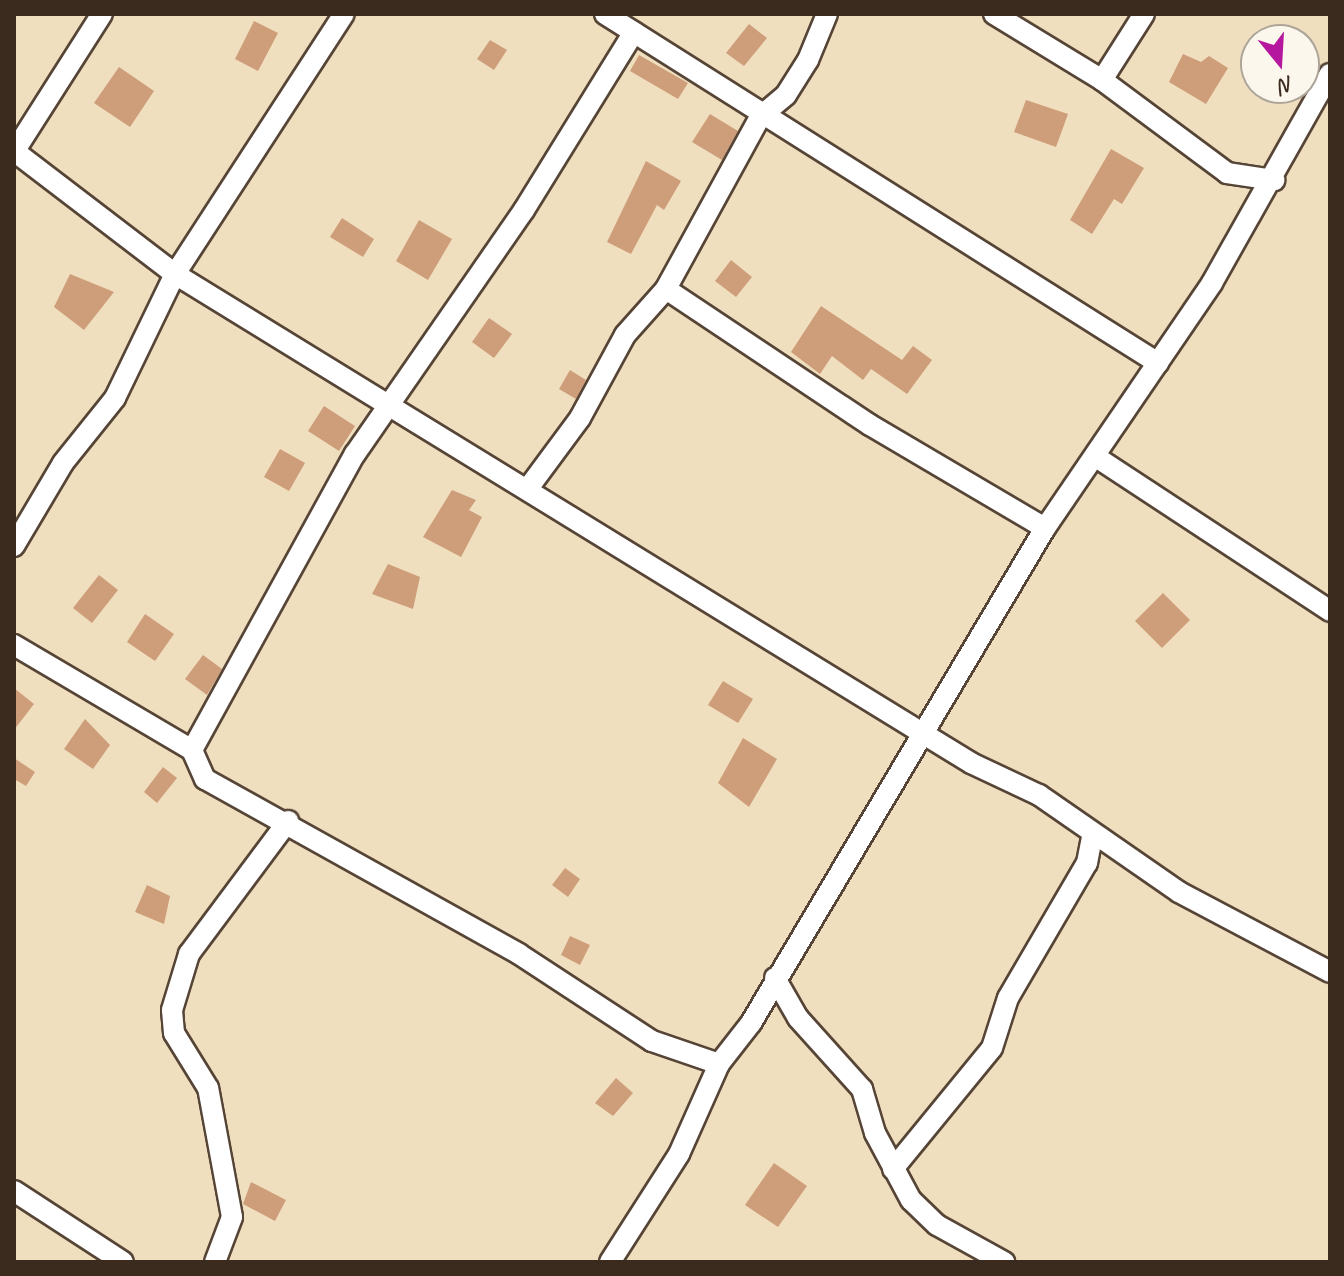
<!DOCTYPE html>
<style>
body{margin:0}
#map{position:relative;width:1344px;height:1276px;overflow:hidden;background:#f0dfbf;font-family:Caveat,sans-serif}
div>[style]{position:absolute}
.building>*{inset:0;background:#ce9d7a}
.roads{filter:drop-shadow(2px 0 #564536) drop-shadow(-2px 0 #564536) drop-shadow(0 2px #564536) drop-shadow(0 -2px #564536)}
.street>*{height:20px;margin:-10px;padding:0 10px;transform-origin:10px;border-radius:10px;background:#fff}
span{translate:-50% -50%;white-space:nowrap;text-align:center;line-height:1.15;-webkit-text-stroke:7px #fbf7ec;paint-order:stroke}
.frame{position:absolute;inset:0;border:16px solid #3b2a1e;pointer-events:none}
.north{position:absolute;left:1240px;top:24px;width:80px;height:80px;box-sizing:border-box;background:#fbf7ec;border:2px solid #aea59a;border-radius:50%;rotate:162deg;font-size:22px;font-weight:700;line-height:32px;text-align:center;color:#3b2a1e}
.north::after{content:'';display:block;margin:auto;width:28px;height:36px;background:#b5179e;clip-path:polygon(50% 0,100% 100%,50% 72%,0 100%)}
</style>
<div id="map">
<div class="building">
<i style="clip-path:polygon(254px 21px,278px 33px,258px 71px,235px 59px)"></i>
<i style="clip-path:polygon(749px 24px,767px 38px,744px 66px,726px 53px)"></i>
<i style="clip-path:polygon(490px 40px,507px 50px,494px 70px,477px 59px)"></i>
<i style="clip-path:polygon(1183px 54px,1201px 62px,1209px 56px,1228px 68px,1206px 104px,1169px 82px)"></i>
<i style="clip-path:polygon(639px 55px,688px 83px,678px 99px,630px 71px)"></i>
<i style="clip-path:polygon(119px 67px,154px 91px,130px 127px,94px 103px)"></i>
<i style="clip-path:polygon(1026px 100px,1068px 114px,1056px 147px,1014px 132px)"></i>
<i style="clip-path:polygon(710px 114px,738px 131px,722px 160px,692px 142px)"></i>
<i style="clip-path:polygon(1111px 149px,1144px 168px,1122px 204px,1114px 199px,1092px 234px,1070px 220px)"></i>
<i style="clip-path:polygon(646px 161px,681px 181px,664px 210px,657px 205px,631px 254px,607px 242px)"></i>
<i style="clip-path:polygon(342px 218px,374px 239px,363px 257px,330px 237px)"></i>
<i style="clip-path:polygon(419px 220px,452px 239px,428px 280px,396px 261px)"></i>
<i style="clip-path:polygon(731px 260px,752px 277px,736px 297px,715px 281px)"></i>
<i style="clip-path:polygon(70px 274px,114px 292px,84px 330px,54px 307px)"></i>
<i style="clip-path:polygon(821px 306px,902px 360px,913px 346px,932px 360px,907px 394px,871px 369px,863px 380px,832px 356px,820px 374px,791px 352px)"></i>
<i style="clip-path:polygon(489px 318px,512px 334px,494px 358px,472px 342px)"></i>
<i style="clip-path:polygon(570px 370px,586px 380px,576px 399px,559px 389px)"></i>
<i style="clip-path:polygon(324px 406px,355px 426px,339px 451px,308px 431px)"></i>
<i style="clip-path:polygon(280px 449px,305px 463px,289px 491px,264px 477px)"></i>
<i style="clip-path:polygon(452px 490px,476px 500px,469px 510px,482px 517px,461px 557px,423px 537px)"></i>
<i style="clip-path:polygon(388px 564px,420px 577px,413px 609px,372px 594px)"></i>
<i style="clip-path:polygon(99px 575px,118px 590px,92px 623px,73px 608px)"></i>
<i style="clip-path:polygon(1163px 593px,1190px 620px,1162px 648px,1135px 621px)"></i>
<i style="clip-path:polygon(145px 614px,174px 634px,155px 661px,127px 642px)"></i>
<i style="clip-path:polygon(203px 655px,222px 669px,207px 695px,185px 679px)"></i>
<i style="clip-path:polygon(723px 681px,753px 699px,738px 723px,708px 705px)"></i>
<i style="clip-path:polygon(14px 688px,34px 704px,14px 730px)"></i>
<i style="clip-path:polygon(85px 719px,110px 745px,93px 769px,64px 749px)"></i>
<i style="clip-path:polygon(743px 738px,777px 759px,749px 807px,718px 783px)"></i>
<i style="clip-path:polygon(14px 758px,35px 772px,26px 786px,14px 779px)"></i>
<i style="clip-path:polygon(163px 767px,177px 778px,157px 803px,144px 792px)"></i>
<i style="clip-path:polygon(565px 868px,580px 879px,568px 897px,552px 885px)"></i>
<i style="clip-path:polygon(147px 885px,170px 896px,164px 924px,135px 912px)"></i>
<i style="clip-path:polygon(570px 936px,590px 945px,580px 965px,561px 955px)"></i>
<i style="clip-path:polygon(616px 1078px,633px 1093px,613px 1116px,595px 1103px)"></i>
<i style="clip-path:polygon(774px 1163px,807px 1186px,778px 1227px,745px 1205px)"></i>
<i style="clip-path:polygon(251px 1182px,286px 1200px,275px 1221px,243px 1204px)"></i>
</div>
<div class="roads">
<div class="street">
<i style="left:605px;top:14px;width:654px;rotate:32.26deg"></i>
<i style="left:827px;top:14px;width:50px;rotate:112.4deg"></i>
<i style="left:808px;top:60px;width:41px;rotate:122.2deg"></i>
<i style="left:786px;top:95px;width:34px;rotate:140deg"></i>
<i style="left:760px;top:117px;width:196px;rotate:118.7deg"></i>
<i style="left:666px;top:289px;width:245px;rotate:33.7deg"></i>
<i style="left:870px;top:425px;width:203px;rotate:30.5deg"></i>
<i style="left:994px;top:14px;width:127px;rotate:31.4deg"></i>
<i style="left:1102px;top:80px;width:156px;rotate:36.6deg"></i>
<i style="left:1227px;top:173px;width:48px;rotate:8.5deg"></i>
<i style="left:1102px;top:80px;width:78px;rotate:-57.5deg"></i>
<i style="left:14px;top:151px;width:203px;rotate:37.4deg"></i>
<i style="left:175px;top:274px;width:934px;rotate:31.56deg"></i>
<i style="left:971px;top:763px;width:75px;rotate:25.2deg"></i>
<i style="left:1039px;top:795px;width:170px;rotate:34.7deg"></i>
<i style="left:1179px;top:892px;width:171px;rotate:27.9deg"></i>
<i style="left:14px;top:152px;width:164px;rotate:-57.5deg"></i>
<i style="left:1099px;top:459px;width:277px;rotate:33.3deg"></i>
<i style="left:529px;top:487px;width:86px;rotate:-53.5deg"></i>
<i style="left:580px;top:418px;width:94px;rotate:-61.5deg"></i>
<i style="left:625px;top:335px;width:62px;rotate:-48.3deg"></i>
<i style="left:14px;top:546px;width:96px;rotate:-59.4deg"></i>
<i style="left:63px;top:463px;width:83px;rotate:-51.3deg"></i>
<i style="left:115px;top:398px;width:138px;rotate:-64.2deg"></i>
<i style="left:175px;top:274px;width:310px;rotate:-57deg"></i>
<i style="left:14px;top:645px;width:207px;rotate:30.5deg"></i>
<i style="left:192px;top:750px;width:32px;rotate:66deg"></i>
<i style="left:205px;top:779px;width:359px;rotate:29.1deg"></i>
<i style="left:519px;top:954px;width:159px;rotate:33.2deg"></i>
<i style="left:652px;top:1041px;width:71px;rotate:18.9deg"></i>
<i style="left:192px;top:750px;width:338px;rotate:-61.2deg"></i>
<i style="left:355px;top:454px;width:297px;rotate:-55.3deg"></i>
<i style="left:524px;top:210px;width:209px;rotate:-58.3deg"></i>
<i style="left:775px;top:978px;width:46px;rotate:60.1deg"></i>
<i style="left:798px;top:1018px;width:96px;rotate:48deg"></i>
<i style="left:862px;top:1089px;width:46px;rotate:73.5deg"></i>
<i style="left:875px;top:1133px;width:76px;rotate:61.8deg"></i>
<i style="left:911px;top:1200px;width:36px;rotate:44deg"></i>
<i style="left:937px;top:1225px;width:77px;rotate:28.9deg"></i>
<i style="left:893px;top:1169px;width:156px;rotate:-50.7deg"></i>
<i style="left:992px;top:1048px;width:52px;rotate:-72.3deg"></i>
<i style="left:1008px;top:998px;width:156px;rotate:-59.7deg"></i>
<i style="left:1087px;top:863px;width:25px;rotate:-79deg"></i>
<i style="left:14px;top:1191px;width:130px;rotate:33.1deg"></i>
<i style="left:215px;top:1262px;width:48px;rotate:-69.3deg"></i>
<i style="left:232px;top:1217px;width:131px;rotate:-100.5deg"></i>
<i style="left:208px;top:1088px;width:65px;rotate:-121.7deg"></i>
<i style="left:174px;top:1033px;width:23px;rotate:-95deg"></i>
<i style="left:172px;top:1010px;width:59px;rotate:-73.1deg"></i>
<i style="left:189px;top:954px;width:166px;rotate:-53.3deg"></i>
<i style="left:610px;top:1262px;width:128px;rotate:-57.4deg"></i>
<i style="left:679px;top:1154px;width:98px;rotate:-66deg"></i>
<i style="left:719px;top:1064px;width:52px;rotate:-52deg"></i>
<i style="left:751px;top:1023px;width:576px;rotate:-59.29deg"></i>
<i style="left:1045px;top:528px;width:297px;rotate:-55.7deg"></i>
<i style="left:1212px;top:283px;width:240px;rotate:-60.6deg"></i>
</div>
</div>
<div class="frame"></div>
<div class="north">N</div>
</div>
